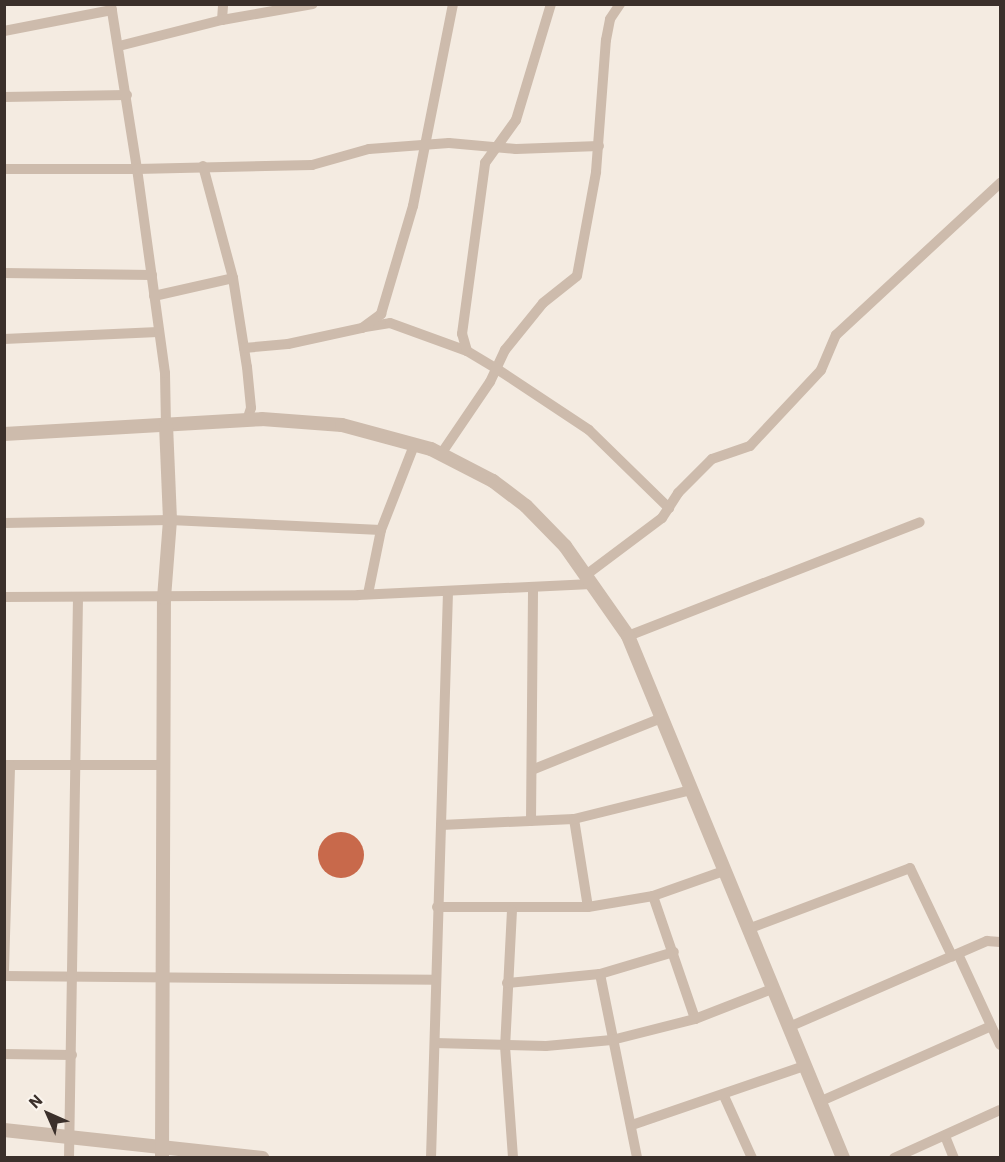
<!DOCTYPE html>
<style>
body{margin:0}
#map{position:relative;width:1005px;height:1162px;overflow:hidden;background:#f4ebe1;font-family:"IBM Plex Sans",sans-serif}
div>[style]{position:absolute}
.building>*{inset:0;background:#c8694b}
.round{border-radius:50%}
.minor>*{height:10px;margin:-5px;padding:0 5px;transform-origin:5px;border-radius:5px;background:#cdbbac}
.tertiary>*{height:14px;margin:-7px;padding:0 7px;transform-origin:7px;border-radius:7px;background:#cdbbac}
span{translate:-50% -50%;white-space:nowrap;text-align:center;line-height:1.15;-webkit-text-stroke:4.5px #fbf5ee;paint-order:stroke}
.frame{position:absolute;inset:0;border:6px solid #3b302b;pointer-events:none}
.north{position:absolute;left:18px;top:1084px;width:60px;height:60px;-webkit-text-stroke:4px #fbf5ee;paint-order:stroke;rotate:315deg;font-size:16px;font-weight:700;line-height:24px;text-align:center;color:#3b302b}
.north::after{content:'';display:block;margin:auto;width:21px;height:27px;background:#3b302b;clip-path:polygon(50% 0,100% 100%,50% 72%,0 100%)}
</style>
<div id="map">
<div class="building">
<i class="round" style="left:318px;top:832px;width:46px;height:46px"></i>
</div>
<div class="minor">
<i style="left:222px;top:20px;width:16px;rotate:-86deg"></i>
<i style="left:4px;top:31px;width:110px;rotate:-11deg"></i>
<i style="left:119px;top:46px;width:106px;rotate:-14.2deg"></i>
<i style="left:222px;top:20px;width:92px;rotate:-10deg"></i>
<i style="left:4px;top:97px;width:123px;rotate:-0.9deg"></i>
<i style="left:203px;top:166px;width:116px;rotate:75deg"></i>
<i style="left:4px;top:169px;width:133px"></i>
<i style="left:137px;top:169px;width:167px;rotate:-99deg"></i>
<i style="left:4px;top:273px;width:148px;rotate:0.8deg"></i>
<i style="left:154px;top:296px;width:81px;rotate:-12.8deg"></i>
<i style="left:233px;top:278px;width:90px;rotate:81.1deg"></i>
<i style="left:247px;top:367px;width:41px;rotate:84.4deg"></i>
<i style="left:251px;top:408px;width:13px;rotate:108deg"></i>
<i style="left:365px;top:327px;width:25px;rotate:-9deg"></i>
<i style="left:390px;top:323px;width:82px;rotate:20deg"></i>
<i style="left:467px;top:351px;width:35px;rotate:31deg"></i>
<i style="left:497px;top:369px;width:110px;rotate:33.5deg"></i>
<i style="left:589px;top:430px;width:112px;rotate:44.3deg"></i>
<i style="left:4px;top:339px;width:154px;rotate:-2.6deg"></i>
<i style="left:244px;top:348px;width:44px;rotate:-5.2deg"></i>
<i style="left:288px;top:344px;width:76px;rotate:-12.2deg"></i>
<i style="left:362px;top:328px;width:24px;rotate:-36deg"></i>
<i style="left:381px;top:314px;width:113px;rotate:-73.5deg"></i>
<i style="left:413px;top:206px;width:206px;rotate:-78.8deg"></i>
<i style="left:467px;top:351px;width:18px;rotate:-106deg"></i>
<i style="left:462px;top:334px;width:173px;rotate:-82.3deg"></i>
<i style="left:485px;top:163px;width:53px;rotate:-54.2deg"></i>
<i style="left:516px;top:120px;width:121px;rotate:-73.2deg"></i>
<i style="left:166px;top:426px;width:53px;rotate:-91.1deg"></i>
<i style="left:165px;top:373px;width:206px;rotate:-97.8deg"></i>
<i style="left:137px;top:169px;width:175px;rotate:-1.3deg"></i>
<i style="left:312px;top:165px;width:59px;rotate:-15.7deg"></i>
<i style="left:369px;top:149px;width:80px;rotate:-4.3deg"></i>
<i style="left:449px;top:143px;width:67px;rotate:5.1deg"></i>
<i style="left:516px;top:149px;width:83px;rotate:-2.1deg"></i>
<i style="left:441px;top:454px;width:87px;rotate:-55.8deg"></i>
<i style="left:490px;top:382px;width:35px;rotate:-65deg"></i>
<i style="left:505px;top:350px;width:60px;rotate:-51deg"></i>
<i style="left:543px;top:303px;width:43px;rotate:-38.5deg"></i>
<i style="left:577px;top:276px;width:106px;rotate:-79.6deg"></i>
<i style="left:596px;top:172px;width:132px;rotate:-85.7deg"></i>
<i style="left:606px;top:40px;width:21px;rotate:-79deg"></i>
<i style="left:610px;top:19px;width:18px;rotate:-56deg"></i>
<i style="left:4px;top:523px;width:166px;rotate:-1deg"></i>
<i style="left:170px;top:520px;width:211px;rotate:2.7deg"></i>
<i style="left:586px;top:575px;width:95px;rotate:-36.9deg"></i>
<i style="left:662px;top:518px;width:30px;rotate:-57deg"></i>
<i style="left:678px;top:493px;width:48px;rotate:-45deg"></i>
<i style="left:712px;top:459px;width:40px;rotate:-18.9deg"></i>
<i style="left:750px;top:446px;width:104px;rotate:-46.9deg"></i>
<i style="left:821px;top:370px;width:38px;rotate:-67deg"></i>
<i style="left:836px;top:335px;width:224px;rotate:-42.8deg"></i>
<i style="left:368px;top:594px;width:65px;rotate:-78.5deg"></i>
<i style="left:381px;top:530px;width:93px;rotate:-68.7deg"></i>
<i style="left:4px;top:597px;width:354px;rotate:-0.3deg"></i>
<i style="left:358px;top:595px;width:234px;rotate:-2.7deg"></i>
<i style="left:628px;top:636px;width:313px;rotate:-21.3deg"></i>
<i style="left:5px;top:765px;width:160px"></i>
<i style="left:534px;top:769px;width:135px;rotate:-21.8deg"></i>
<i style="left:574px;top:819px;width:89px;rotate:81deg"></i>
<i style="left:531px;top:821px;width:231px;rotate:-89.5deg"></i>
<i style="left:441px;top:825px;width:133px;rotate:-2.6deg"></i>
<i style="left:574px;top:819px;width:121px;rotate:-13.9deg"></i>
<i style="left:653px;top:896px;width:130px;rotate:71.1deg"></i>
<i style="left:437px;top:907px;width:151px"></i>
<i style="left:588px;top:907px;width:66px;rotate:-9.6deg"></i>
<i style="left:653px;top:896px;width:75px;rotate:-19.4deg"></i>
<i style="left:512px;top:910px;width:136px;rotate:92.9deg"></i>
<i style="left:505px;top:1046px;width:112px;rotate:85.9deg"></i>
<i style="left:748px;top:929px;width:173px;rotate:-20.6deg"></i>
<i style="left:910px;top:868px;width:98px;rotate:64.5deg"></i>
<i style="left:958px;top:954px;width:100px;rotate:65.2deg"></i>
<i style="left:4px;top:970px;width:205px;rotate:-88.3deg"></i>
<i style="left:600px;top:974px;width:188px;rotate:78.6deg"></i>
<i style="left:4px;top:976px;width:432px;rotate:0.5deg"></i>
<i style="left:507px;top:983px;width:93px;rotate:-5.5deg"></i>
<i style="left:600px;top:974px;width:77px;rotate:-16.6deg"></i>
<i style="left:789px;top:1027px;width:216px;rotate:-23.5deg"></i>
<i style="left:987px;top:941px;width:13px;rotate:4deg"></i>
<i style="left:435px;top:1043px;width:111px;rotate:1.5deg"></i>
<i style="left:546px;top:1046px;width:66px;rotate:-5.2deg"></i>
<i style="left:612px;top:1040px;width:86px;rotate:-14.2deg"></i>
<i style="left:695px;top:1019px;width:83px;rotate:-21.3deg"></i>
<i style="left:4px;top:1054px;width:68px;rotate:0.8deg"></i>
<i style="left:724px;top:1096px;width:68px;rotate:65.7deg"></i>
<i style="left:819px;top:1102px;width:188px;rotate:-23.8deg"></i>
<i style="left:632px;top:1125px;width:182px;rotate:-18.9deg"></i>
<i style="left:945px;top:1136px;width:24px;rotate:68deg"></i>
<i style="left:69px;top:1158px;width:559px;rotate:-89.08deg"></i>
<i style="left:431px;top:1158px;width:567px;rotate:-88.28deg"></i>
<i style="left:894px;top:1158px;width:116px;rotate:-24.4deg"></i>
</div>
<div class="tertiary">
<i style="left:4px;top:434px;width:258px;rotate:-3.3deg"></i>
<i style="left:262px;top:419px;width:80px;rotate:4.3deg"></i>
<i style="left:342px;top:425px;width:92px;rotate:15.1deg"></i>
<i style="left:431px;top:449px;width:70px;rotate:27.3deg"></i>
<i style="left:493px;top:481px;width:41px;rotate:37.1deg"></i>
<i style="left:526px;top:506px;width:56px;rotate:45.7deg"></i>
<i style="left:565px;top:546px;width:110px;rotate:55deg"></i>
<i style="left:628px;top:636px;width:565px;rotate:67.61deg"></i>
<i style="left:4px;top:1130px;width:260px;rotate:6.2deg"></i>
<i style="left:162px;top:1158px;width:560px;rotate:-89.8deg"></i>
<i style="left:164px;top:598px;width:78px;rotate:-85.6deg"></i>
<i style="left:170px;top:520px;width:94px;rotate:-92.4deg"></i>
</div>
<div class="frame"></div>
<div class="north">N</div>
</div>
